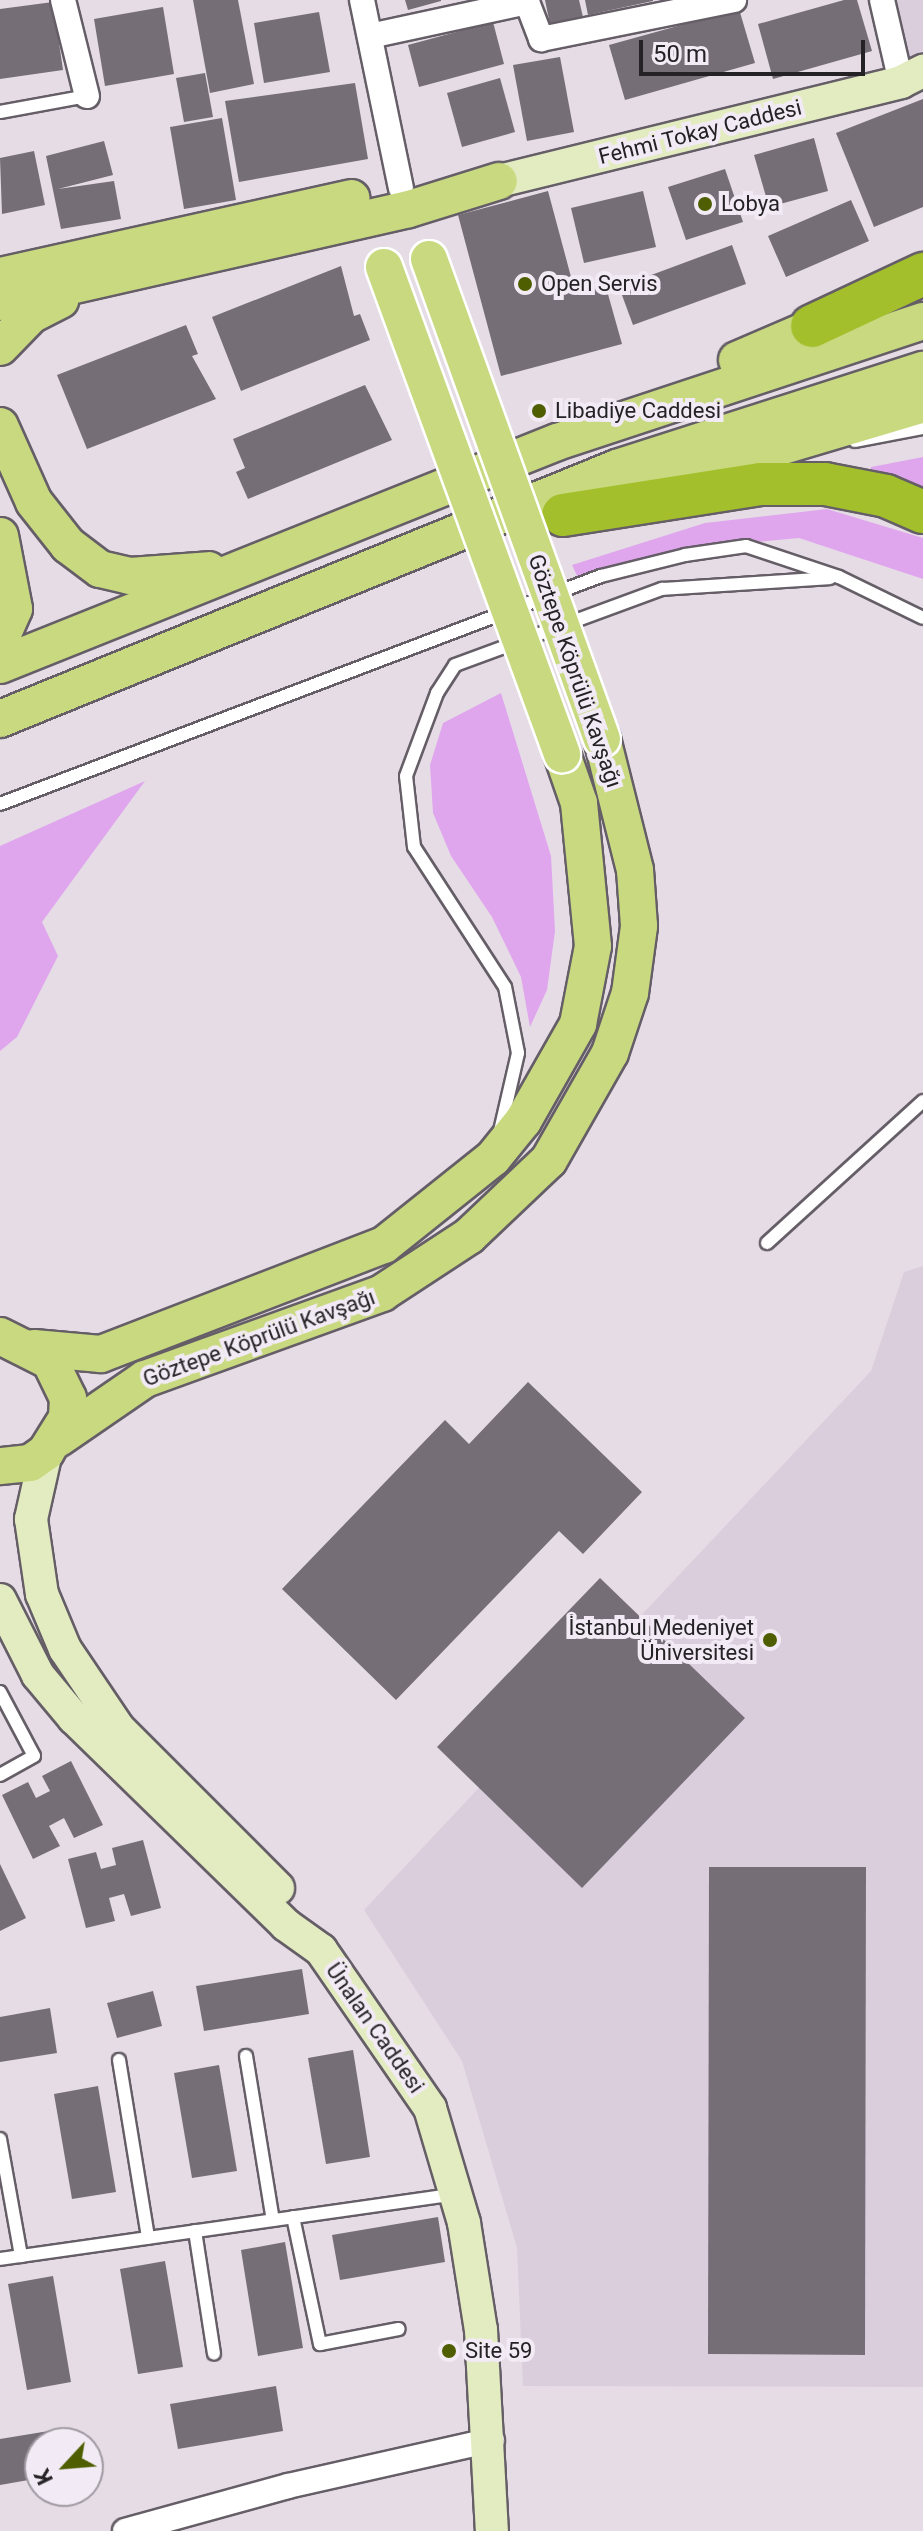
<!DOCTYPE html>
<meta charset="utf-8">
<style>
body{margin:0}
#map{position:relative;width:923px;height:2531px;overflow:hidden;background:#e5dce6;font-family:Roboto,sans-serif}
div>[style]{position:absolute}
.built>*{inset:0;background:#dacedd}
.green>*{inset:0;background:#e0a6ed}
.building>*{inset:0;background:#756e77}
.roads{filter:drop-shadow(2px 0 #655e67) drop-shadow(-2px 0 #655e67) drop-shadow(0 2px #655e67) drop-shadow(0 -2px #655e67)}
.lane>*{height:12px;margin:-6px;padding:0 6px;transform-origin:6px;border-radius:6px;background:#fff}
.street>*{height:24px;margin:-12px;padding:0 12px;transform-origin:12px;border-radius:12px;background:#fff}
.secondary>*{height:32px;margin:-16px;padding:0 16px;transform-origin:16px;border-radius:16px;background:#e3ecc0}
.primary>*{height:36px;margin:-18px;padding:0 18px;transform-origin:18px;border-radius:18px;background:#c8d980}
.highway>*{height:42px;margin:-21px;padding:0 21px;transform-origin:21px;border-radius:21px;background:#a3c02c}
.bridges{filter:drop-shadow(2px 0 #fff) drop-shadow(-2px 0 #fff) drop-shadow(0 2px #fff) drop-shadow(0 -2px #fff)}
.primary-bridge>*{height:36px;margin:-18px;padding:0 18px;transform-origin:18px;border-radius:18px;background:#c8d980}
.dots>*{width:22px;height:22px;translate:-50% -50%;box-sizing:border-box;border:4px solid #f2eaf4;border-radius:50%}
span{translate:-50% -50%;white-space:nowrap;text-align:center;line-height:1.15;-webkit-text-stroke:8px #f2eaf4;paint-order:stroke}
.street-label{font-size:22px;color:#252226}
.poi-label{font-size:22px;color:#252226}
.left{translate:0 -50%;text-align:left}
.right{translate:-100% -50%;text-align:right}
.north{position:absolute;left:24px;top:2427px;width:80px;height:80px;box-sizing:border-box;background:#f2eaf4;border:2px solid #a09aa2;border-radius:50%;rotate:244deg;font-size:22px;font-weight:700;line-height:32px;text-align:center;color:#252226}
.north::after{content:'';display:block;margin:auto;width:28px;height:36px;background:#4e5e00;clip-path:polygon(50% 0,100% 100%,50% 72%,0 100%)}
.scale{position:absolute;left:639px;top:40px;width:226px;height:36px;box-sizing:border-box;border:4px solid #252226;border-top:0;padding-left:10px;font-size:24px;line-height:28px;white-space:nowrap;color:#252226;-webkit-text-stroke:6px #f2eaf4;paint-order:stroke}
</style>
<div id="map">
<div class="built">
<i style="clip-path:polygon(895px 0,923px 0,923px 50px,910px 58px)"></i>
<i style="clip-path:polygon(923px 1266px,923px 2387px,523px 2386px,517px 2248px,462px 2061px,364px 1910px,871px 1371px,904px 1272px)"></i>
</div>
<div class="green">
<i style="clip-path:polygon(923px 457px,923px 490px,870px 473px,871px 467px)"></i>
<i style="clip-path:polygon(827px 509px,923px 538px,923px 579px,799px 538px,693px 548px,578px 578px,572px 565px,705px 523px)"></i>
<i style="clip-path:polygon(501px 693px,551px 856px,555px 931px,547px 990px,530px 1027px,521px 977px,492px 917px,451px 856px,433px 813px,430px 765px,443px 723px)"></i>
<i style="clip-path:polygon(145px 781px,42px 922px,58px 956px,17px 1037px,0 1051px,0 846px)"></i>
</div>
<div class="building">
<i style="clip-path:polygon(193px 0,238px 0,254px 84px,210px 93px)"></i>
<i style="clip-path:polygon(405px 0,441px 0,441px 1px,408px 10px)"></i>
<i style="clip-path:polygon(545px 0,579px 0,583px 17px,550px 24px)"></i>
<i style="clip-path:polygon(585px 0,653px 0,653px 1px,588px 15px)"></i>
<i style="clip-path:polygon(844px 0,857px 0,872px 51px,773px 79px,758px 24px)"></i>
<i style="clip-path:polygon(53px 2px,63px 70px,0 79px,0 9px)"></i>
<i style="clip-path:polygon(163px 7px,174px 74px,105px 86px,94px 19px)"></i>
<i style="clip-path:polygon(739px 9px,755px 63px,625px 100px,609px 45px)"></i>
<i style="clip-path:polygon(319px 12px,330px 72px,264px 83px,254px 23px)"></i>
<i style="clip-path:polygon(493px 22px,504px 64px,419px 87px,408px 45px)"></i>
<i style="clip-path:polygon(560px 57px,574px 132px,527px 141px,513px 65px)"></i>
<i style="clip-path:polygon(205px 73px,213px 117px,184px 122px,176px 78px)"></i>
<i style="clip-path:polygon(500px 78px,515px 132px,462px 147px,447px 93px)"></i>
<i style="clip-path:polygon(355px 83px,368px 159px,239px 182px,225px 101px)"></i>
<i style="clip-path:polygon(923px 99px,923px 207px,874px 227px,836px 133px)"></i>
<i style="clip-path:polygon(222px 118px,236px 200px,184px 209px,170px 127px)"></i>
<i style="clip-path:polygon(814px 138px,828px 191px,769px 207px,754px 155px)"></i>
<i style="clip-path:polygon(104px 141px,113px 175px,58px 189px,114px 181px,121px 219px,61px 229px,46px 156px)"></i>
<i style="clip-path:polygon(34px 151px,45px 205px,2px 214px,0 158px)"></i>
<i style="clip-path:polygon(725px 169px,743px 222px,686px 240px,668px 187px)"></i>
<i style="clip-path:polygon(548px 191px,574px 288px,604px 280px,622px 344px,501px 376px,458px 215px)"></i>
<i style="clip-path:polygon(643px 191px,656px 247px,584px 263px,571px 208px)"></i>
<i style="clip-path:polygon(851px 200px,869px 241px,786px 277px,768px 236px)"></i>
<i style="clip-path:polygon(732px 245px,746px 284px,633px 325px,619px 287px)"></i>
<i style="clip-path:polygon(341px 266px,354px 316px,360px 314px,370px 340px,241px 391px,212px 317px)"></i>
<i style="clip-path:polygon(186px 325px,198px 354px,192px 356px,216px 399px,87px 449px,57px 375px)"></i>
<i style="clip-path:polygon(365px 385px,392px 440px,248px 499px,236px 472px,245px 468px,233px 439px)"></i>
<i style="clip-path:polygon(528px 1382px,642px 1492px,583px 1554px,559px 1531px,396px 1700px,282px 1589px,445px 1420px,469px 1444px)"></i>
<i style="clip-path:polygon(600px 1578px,745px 1718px,582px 1888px,437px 1747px)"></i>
<i style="clip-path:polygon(71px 1761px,103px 1825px,74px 1838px,64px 1818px,49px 1826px,60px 1846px,33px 1859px,2px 1795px,28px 1782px,36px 1798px,50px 1791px,42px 1776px)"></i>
<i style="clip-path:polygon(143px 1840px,161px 1908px,131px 1916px,124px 1894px,109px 1898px,115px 1921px,86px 1928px,68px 1859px,96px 1852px,101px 1869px,116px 1865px,112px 1848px)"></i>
<i style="clip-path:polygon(0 1864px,26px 1918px,0 1931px)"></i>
<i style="clip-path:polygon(709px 1867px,866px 1867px,865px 2355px,708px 2354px)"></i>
<i style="clip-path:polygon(302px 1969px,309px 2014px,204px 2031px,196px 1986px)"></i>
<i style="clip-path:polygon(153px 1991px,162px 2026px,117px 2038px,107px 2003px)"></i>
<i style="clip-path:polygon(50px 2008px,57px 2053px,0 2062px,0 2017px)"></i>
<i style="clip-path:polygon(353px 2050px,370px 2157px,326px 2164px,308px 2058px)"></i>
<i style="clip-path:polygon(219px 2065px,237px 2171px,192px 2178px,174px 2073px)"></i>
<i style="clip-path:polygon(98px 2086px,116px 2192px,72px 2199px,54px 2094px)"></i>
<i style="clip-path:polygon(438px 2217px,445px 2262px,340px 2280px,332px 2235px)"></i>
<i style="clip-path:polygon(285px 2242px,303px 2348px,258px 2356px,241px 2250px)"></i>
<i style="clip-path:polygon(165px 2261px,183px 2367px,138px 2374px,120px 2269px)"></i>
<i style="clip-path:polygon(53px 2276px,71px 2382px,27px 2390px,8px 2284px)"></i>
<i style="clip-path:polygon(276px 2386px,283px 2431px,178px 2449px,170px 2404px)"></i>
<i style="clip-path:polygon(61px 2429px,64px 2443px,40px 2443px,40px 2478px,0 2485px,0 2439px)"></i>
</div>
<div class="roads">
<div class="lane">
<i style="left:0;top:112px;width:88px;rotate:-10.4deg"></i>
<i style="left:855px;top:441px;width:69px;rotate:-10.8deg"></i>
<i style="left:0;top:804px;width:643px;rotate:-20.78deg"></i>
<i style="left:601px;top:576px;width:87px;rotate:-14deg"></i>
<i style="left:685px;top:555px;width:62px;rotate:-8.4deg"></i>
<i style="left:746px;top:546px;width:98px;rotate:18.4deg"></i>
<i style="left:839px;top:577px;width:93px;rotate:26deg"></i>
<i style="left:500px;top:1131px;width:80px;rotate:-77deg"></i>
<i style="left:518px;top:1053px;width:67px;rotate:-101.1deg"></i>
<i style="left:505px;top:987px;width:167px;rotate:-123deg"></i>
<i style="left:414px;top:847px;width:71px;rotate:-96.4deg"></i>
<i style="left:406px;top:776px;width:89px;rotate:-69.5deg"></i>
<i style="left:437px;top:693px;width:33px;rotate:-57deg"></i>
<i style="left:455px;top:665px;width:221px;rotate:-20.2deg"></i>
<i style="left:662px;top:589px;width:168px;rotate:-3.7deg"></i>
<i style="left:767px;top:1243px;width:211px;rotate:-42.3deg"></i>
<i style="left:0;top:1692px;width:72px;rotate:62deg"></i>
<i style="left:34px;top:1756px;width:39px;rotate:151deg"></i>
<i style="left:246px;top:2056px;width:166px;rotate:80.7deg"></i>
<i style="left:119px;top:2060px;width:180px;rotate:80.7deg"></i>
<i style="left:0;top:2139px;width:119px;rotate:79.8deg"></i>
<i style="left:293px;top:2217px;width:130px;rotate:78deg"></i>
<i style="left:320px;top:2344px;width:80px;rotate:-10.8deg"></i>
<i style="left:195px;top:2231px;width:124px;rotate:81.2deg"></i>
<i style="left:0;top:2259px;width:460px;rotate:-8.1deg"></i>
</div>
<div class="street">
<i style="left:63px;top:0;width:99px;rotate:76deg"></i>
<i style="left:362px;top:0;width:192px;rotate:78.3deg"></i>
<i style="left:882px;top:0;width:84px;rotate:77deg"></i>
<i style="left:370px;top:36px;width:161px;rotate:-12.2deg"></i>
<i style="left:527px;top:2px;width:40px;rotate:69deg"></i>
<i style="left:541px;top:39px;width:197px;rotate:-11.4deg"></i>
<i style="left:125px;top:2531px;width:169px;rotate:-15.4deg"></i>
<i style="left:288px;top:2486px;width:209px;rotate:-12.7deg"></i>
</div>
<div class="secondary">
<i style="left:499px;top:181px;width:414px;rotate:-13.8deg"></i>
<i style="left:901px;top:82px;width:25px;rotate:-27deg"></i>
<i style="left:46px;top:1452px;width:69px;rotate:102.6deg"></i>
<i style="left:31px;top:1519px;width:76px;rotate:81.7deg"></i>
<i style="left:42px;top:1594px;width:60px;rotate:67.3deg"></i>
<i style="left:65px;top:1649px;width:97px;rotate:56deg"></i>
<i style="left:119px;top:1729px;width:225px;rotate:45deg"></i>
<i style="left:0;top:1600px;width:84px;rotate:63.1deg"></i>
<i style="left:38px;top:1675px;width:56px;rotate:50.1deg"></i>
<i style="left:74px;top:1718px;width:296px;rotate:44.3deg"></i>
<i style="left:286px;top:1925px;width:43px;rotate:35.5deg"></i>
<i style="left:321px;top:1950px;width:192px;rotate:55.4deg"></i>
<i style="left:430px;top:2108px;width:120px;rotate:73.5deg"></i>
<i style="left:464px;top:2223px;width:108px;rotate:81deg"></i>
<i style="left:481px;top:2330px;width:201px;rotate:86.9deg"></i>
</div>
<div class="primary">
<i style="left:0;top:276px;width:360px;rotate:-12.5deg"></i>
<i style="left:0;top:302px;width:419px;rotate:-12.8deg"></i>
<i style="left:409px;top:209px;width:94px;rotate:-17.3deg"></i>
<i style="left:0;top:347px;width:45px;rotate:-45.9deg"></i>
<i style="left:31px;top:315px;width:33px;rotate:-27deg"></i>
<i style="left:737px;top:360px;width:109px;rotate:-23.3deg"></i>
<i style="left:0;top:426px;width:83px;rotate:65.9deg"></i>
<i style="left:34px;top:502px;width:55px;rotate:51.7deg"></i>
<i style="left:68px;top:545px;width:40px;rotate:37deg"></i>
<i style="left:100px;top:569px;width:31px;rotate:13deg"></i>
<i style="left:130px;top:576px;width:79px;rotate:-4.3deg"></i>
<i style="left:625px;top:493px;width:311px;rotate:-16.6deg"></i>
<i style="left:0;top:536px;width:74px;rotate:79.1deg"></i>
<i style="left:14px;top:609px;width:35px;rotate:114deg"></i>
<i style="left:0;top:665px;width:600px;rotate:-21.82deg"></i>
<i style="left:557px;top:442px;width:385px;rotate:-18.3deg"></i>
<i style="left:0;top:719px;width:666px;rotate:-22.14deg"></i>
<i style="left:617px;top:468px;width:321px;rotate:-17.8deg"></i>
<i style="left:0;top:1336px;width:56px;rotate:26.6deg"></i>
<i style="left:50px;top:1361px;width:41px;rotate:64.1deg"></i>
<i style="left:68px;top:1398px;width:20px;rotate:93deg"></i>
<i style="left:67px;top:1418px;width:40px;rotate:122deg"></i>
<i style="left:46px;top:1452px;width:19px;rotate:145deg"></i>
<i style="left:30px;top:1463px;width:30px;rotate:174deg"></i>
<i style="left:34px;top:1348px;width:67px;rotate:5.1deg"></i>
<i style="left:101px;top:1354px;width:303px;rotate:-21.1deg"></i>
<i style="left:384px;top:1245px;width:139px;rotate:-38.6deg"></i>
<i style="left:493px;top:1158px;width:48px;rotate:-51deg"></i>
<i style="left:523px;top:1121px;width:112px;rotate:-60.4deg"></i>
<i style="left:578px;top:1024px;width:79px;rotate:-79.1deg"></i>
<i style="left:593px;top:946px;width:144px;rotate:-95.6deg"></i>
<i style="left:579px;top:803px;width:52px;rotate:-109.1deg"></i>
<i style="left:59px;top:1438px;width:104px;rotate:-34.5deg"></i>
<i style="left:145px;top:1379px;width:252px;rotate:-19.9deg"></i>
<i style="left:382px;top:1293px;width:104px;rotate:-33.2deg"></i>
<i style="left:469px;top:1236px;width:110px;rotate:-43.5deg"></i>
<i style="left:549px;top:1160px;width:123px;rotate:-60.3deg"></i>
<i style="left:610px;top:1053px;width:63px;rotate:-71.6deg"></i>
<i style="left:630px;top:993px;width:68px;rotate:-82.3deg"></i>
<i style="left:639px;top:926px;width:56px;rotate:-94.1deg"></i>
<i style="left:635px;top:870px;width:135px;rotate:-104.1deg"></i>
</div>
<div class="highway">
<i style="left:812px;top:326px;width:123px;rotate:-25.1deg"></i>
<i style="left:563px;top:515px;width:200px;rotate:-8.9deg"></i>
<i style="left:761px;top:484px;width:64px"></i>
<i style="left:825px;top:484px;width:62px;rotate:11.1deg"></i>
<i style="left:886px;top:496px;width:40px;rotate:23.4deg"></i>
</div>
</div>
<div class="bridges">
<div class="primary-bridge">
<i style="left:429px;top:259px;width:510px;rotate:70.18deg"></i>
<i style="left:384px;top:267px;width:519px;rotate:69.92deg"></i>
</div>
</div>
<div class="dots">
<i style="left:705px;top:204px;background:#4e5e00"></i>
<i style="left:525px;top:284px;background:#4e5e00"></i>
<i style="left:539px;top:411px;background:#4e5e00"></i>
<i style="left:770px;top:1640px;background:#4e5e00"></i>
<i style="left:449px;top:2351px;background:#4e5e00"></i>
</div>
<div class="street-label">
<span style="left:700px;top:132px;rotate:-14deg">Fehmi Tokay Caddesi</span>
<span style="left:575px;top:671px;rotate:71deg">Göztepe Köprülü Kavşağı</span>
<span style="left:259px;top:1338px;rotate:-20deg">Göztepe Köprülü Kavşağı</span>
<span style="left:375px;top:2028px;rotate:55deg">Ünalan Caddesi</span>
</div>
<div class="poi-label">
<span class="left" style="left:721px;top:204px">Lobya</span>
<span class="left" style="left:541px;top:284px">Open Servis</span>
<span class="left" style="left:555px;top:411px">Libadiye Caddesi</span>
<span class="right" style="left:754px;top:1640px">İstanbul Medeniyet<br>Üniversitesi</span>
<span class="left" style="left:465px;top:2351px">Site 59</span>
</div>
<div class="north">K</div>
<div class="scale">50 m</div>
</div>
